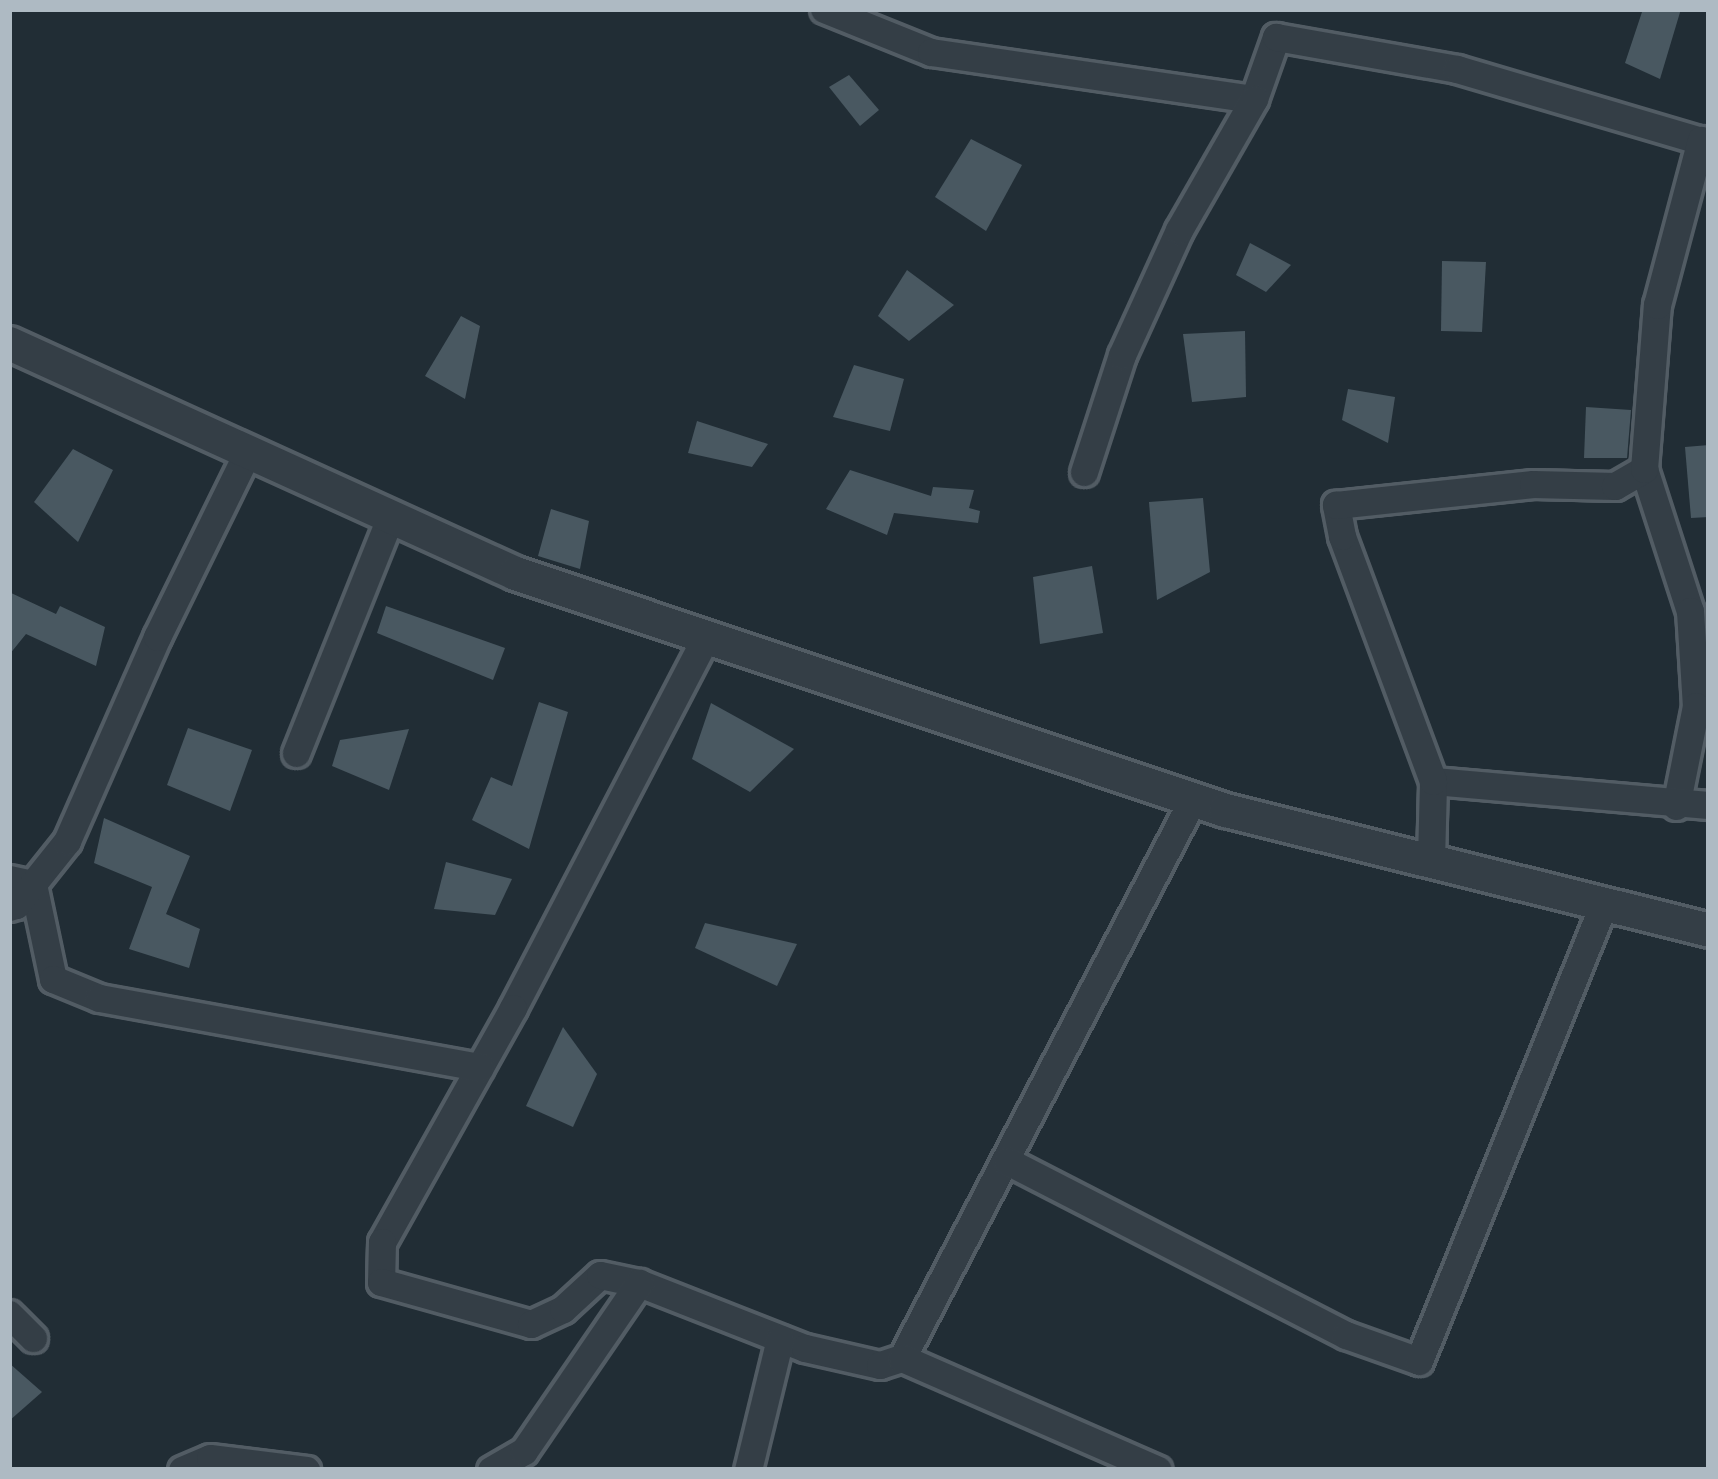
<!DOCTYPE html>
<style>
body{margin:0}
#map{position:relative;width:1718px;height:1479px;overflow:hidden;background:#212d35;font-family:Barlow,sans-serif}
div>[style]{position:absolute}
.building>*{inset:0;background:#495861}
.roads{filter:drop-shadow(3px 0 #525c64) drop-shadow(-3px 0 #525c64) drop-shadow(0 3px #525c64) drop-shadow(0 -3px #525c64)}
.minor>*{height:27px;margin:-13.5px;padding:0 13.5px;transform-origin:13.5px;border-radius:13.5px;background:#343e46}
.tertiary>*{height:33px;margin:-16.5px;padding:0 16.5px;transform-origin:16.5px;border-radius:16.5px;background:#343e46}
span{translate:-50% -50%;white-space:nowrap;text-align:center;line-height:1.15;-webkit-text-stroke:12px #1a232a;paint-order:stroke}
.frame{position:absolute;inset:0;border:12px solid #aebac3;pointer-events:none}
</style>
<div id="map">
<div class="building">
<i style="clip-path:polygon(1643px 9px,1681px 9px,1660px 79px,1625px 63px)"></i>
<i style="clip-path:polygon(849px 75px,879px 110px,860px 126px,829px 87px)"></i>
<i style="clip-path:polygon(971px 139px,1022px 165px,986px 231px,935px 197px)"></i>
<i style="clip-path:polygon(1250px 243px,1291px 265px,1266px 292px,1236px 275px)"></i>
<i style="clip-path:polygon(1442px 261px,1486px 262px,1482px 332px,1441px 331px)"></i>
<i style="clip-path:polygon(907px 270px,954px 305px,909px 341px,878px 316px)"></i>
<i style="clip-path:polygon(461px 316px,480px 326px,465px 399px,425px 376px)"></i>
<i style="clip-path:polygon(1245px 331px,1246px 397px,1192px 402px,1183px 334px)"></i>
<i style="clip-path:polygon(854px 365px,904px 379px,890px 431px,833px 417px)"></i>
<i style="clip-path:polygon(1348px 389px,1395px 397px,1388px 443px,1342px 420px)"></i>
<i style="clip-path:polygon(1586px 407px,1631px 410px,1627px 458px,1584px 458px)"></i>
<i style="clip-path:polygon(697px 421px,768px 444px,752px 467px,688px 453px)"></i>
<i style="clip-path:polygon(1709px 445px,1709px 517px,1691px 518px,1685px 447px)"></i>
<i style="clip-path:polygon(73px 449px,113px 470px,78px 542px,34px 502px)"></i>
<i style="clip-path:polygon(850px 470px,931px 496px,933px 487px,974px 490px,969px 508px,980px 511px,978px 523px,894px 513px,887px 535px,826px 509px)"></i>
<i style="clip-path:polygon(1203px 498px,1210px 572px,1157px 600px,1149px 502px)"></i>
<i style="clip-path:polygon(551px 509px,589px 521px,580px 569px,538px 556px)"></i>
<i style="clip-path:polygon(1092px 566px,1103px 633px,1040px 644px,1033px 577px)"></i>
<i style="clip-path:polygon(9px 592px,56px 614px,60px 606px,105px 627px,96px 666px,26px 634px,9px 655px)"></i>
<i style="clip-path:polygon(386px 606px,505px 648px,493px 680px,377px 633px)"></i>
<i style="clip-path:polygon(539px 702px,568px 712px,529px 849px,472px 820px,491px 777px,512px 786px)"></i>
<i style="clip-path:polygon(711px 703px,794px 749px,750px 792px,692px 759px)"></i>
<i style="clip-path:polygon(188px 728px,252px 750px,230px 811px,167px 785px)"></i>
<i style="clip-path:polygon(409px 729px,389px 790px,332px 766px,340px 740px)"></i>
<i style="clip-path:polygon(104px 818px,190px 856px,166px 914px,200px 929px,189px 968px,129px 949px,152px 887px,94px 863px)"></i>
<i style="clip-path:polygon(446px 862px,512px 879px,495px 915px,434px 909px)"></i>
<i style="clip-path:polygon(705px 923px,797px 944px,777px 986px,695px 948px)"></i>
<i style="clip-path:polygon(563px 1027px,597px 1074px,573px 1127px,526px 1106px)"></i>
<i style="clip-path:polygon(9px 1363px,42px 1392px,9px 1421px)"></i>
</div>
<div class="roads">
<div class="minor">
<i style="left:824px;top:9px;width:115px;rotate:21.9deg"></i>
<i style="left:931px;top:52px;width:326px;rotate:8.3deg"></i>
<i style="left:1254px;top:99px;width:66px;rotate:-70.5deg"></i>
<i style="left:1276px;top:37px;width:184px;rotate:10deg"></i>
<i style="left:1457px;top:69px;width:263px;rotate:16.4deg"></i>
<i style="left:1644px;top:469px;width:149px;rotate:72.1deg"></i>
<i style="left:1690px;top:611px;width:95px;rotate:86.4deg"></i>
<i style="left:1696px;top:706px;width:102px;rotate:101.3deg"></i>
<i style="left:1084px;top:472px;width:123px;rotate:-72deg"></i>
<i style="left:1122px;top:355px;width:137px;rotate:-65.5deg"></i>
<i style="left:1179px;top:230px;width:151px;rotate:-60.2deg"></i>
<i style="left:706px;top:637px;width:418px;rotate:117.5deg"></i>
<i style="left:513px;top:1008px;width:268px;rotate:119.2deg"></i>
<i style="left:382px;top:1242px;width:40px;rotate:91.4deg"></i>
<i style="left:381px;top:1282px;width:156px;rotate:15.6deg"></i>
<i style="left:531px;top:1324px;width:35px;rotate:-25deg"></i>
<i style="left:563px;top:1309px;width:50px;rotate:-42.6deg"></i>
<i style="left:600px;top:1275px;width:40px;rotate:12deg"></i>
<i style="left:639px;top:1283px;width:178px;rotate:21.4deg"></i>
<i style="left:805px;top:1348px;width:77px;rotate:12.8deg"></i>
<i style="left:880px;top:1365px;width:23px;rotate:-18deg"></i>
<i style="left:902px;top:1358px;width:630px;rotate:-62.5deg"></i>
<i style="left:296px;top:753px;width:255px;rotate:-68.2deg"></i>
<i style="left:1433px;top:781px;width:277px;rotate:5deg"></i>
<i style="left:1431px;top:860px;width:79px;rotate:-88.5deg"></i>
<i style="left:1433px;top:781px;width:261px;rotate:-110.4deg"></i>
<i style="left:1342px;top:536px;width:32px;rotate:-101deg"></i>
<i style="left:1336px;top:505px;width:198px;rotate:-6.1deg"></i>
<i style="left:1533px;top:484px;width:82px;rotate:1.4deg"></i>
<i style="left:1615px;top:486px;width:34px;rotate:-30deg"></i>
<i style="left:1644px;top:469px;width:165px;rotate:-85.5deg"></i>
<i style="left:1657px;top:305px;width:171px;rotate:-75.1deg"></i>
<i style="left:9px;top:879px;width:25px;rotate:12deg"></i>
<i style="left:33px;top:884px;width:97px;rotate:78.1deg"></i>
<i style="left:53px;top:979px;width:50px;rotate:22.4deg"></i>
<i style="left:99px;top:998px;width:387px;rotate:10.3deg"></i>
<i style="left:9px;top:907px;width:7px;rotate:-16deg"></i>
<i style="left:16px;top:905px;width:82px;rotate:-51.4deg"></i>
<i style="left:67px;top:841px;width:223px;rotate:-66.2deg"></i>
<i style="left:157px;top:637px;width:207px;rotate:-63.9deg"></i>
<i style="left:1007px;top:1161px;width:381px;rotate:27.2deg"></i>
<i style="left:1346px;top:1335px;width:77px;rotate:19.6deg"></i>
<i style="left:1419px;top:1361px;width:493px;rotate:-68deg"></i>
<i style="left:9px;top:1314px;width:34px;rotate:45deg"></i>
<i style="left:902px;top:1358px;width:279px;rotate:23.6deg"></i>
<i style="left:182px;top:1470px;width:30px;rotate:-23deg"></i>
<i style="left:210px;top:1458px;width:97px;rotate:7.1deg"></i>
<i style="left:491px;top:1470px;width:38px;rotate:-30deg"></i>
<i style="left:524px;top:1451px;width:204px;rotate:-55.6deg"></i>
<i style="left:748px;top:1470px;width:135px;rotate:-76.3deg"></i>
</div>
<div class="tertiary">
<i style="left:9px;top:343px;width:556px;rotate:24.44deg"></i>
<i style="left:515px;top:573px;width:749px;rotate:18.46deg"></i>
<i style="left:1225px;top:810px;width:499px;rotate:13.9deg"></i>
</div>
</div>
<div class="frame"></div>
</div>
